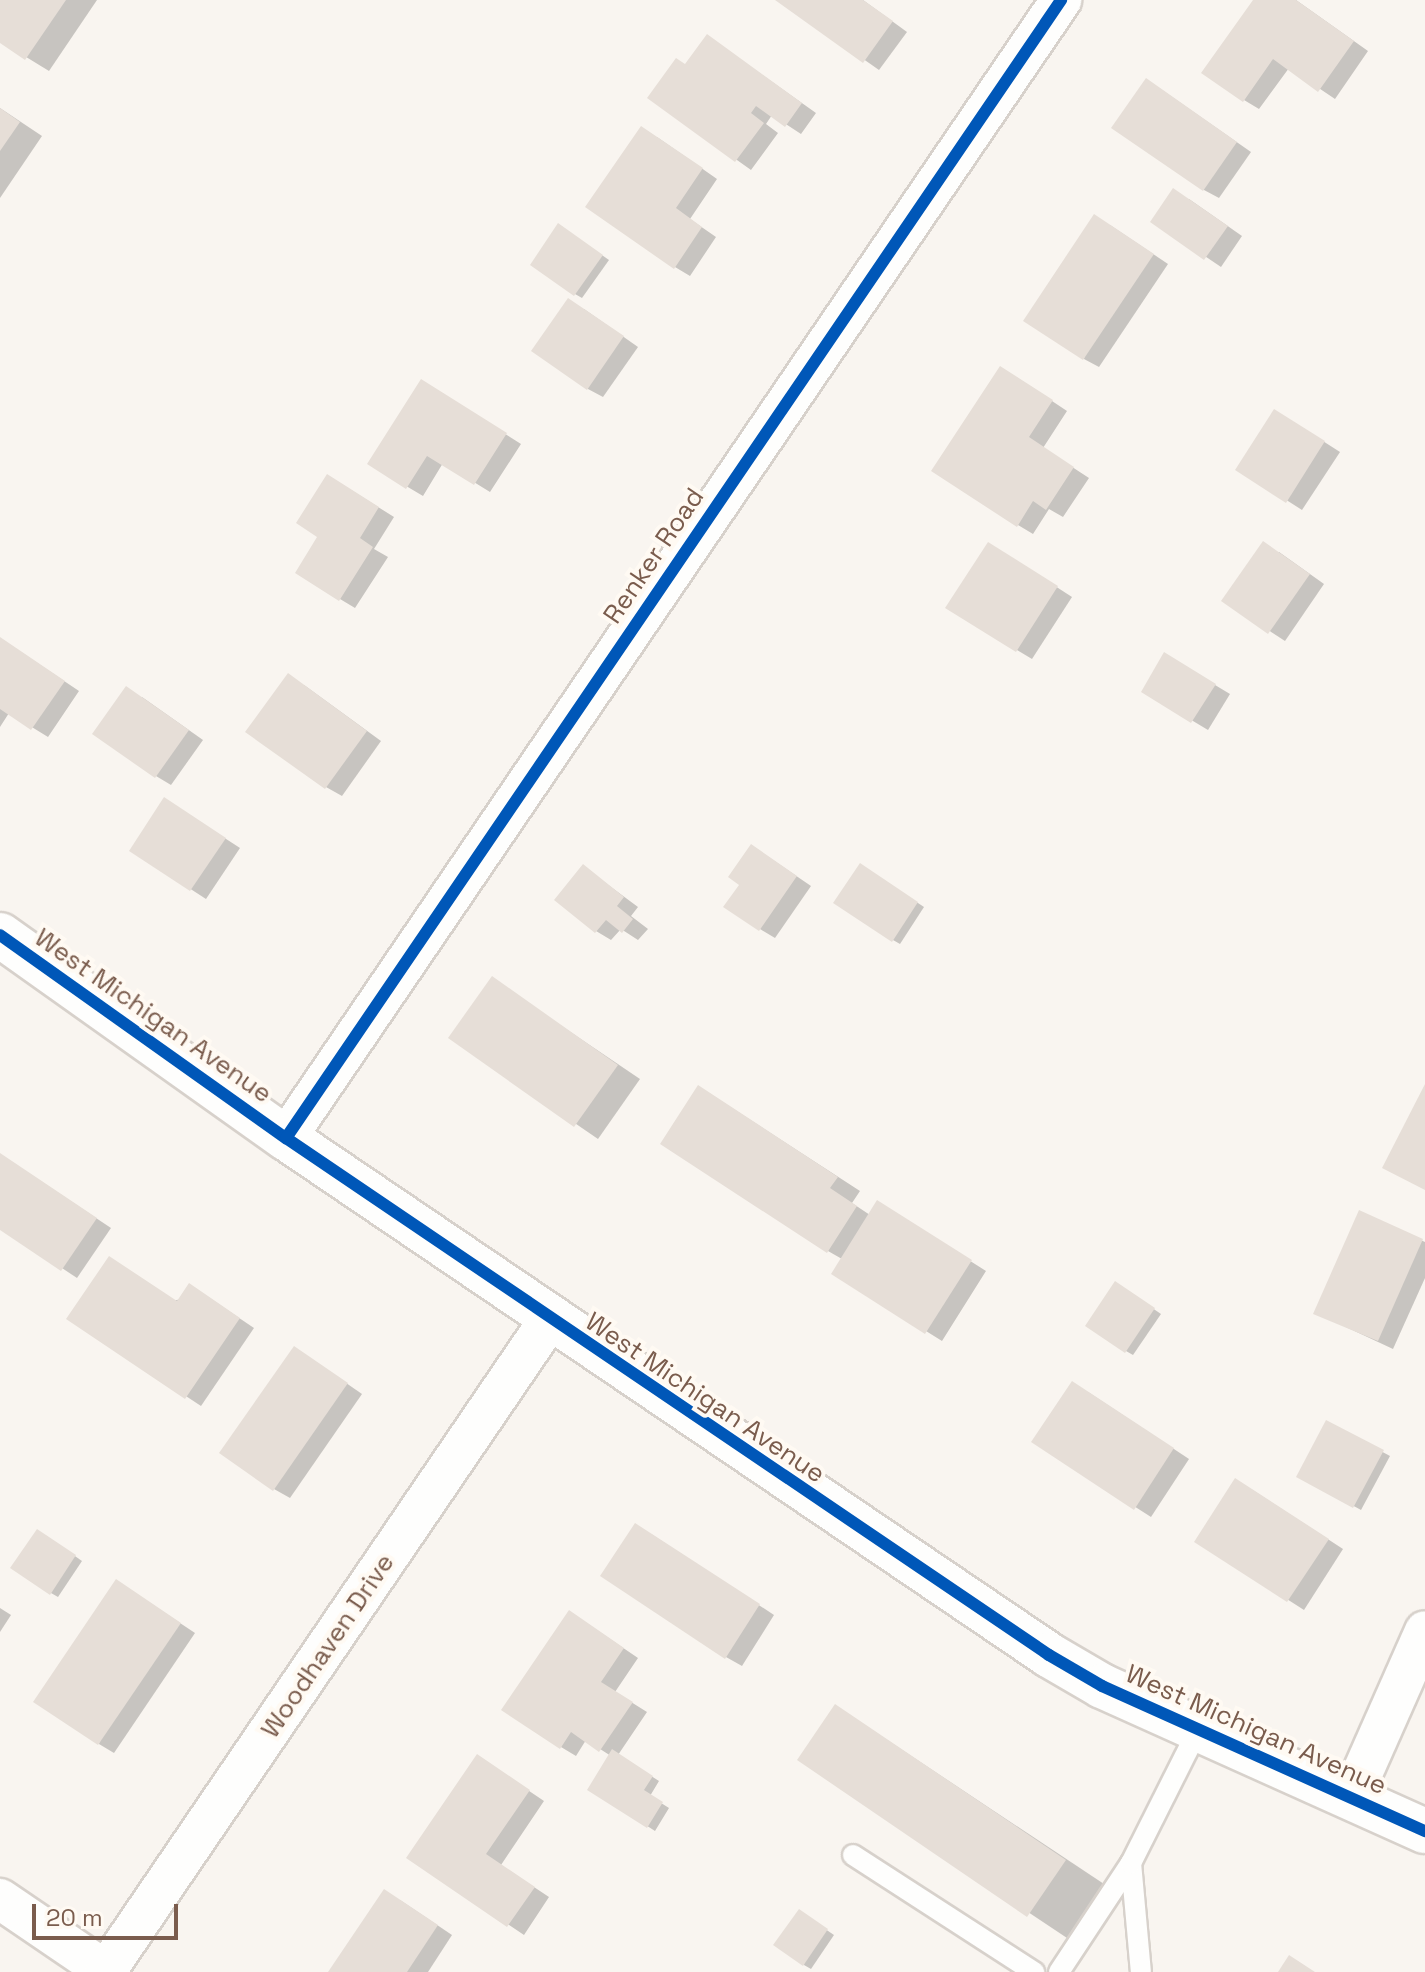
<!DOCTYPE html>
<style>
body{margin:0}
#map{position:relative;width:1425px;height:1972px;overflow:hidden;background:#f9f5f0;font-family:"Space Grotesk",sans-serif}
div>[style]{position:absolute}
.shadow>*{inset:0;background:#0003}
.building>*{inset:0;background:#e6ded7}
.roads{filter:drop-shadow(2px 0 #d7d1cb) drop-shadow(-2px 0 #d7d1cb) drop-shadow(0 2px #d7d1cb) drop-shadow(0 -2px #d7d1cb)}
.lane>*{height:20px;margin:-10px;padding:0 10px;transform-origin:10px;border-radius:10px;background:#fefefd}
.street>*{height:40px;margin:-20px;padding:0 20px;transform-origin:20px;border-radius:20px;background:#fefefd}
.secondary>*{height:44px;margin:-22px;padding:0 22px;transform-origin:22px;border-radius:22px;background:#fefefd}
.cycleway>*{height:12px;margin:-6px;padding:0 6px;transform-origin:6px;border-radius:6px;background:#0057b8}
span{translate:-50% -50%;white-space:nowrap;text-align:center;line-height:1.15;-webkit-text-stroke:8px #fffaf3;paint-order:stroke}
.street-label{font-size:26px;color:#7a5c4d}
.scale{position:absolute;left:32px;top:1904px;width:146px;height:36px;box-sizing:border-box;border:4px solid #7a5c4d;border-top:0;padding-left:10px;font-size:24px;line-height:28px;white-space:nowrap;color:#7a5c4d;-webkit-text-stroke:6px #fffaf3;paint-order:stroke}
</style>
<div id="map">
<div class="shadow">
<i style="clip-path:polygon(0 0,97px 0,49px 71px,0 41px)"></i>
<i style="clip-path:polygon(779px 0,863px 0,907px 32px,879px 70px)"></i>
<i style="clip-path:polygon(1255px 0,1296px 0,1368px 51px,1335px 99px,1289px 68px,1259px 109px,1244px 100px)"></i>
<i style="clip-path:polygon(707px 36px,816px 113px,801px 134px,772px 115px,766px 124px,778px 133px,751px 170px,650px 98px,686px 66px)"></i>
<i style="clip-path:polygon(1162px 90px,1251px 152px,1219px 198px,1204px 190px)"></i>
<i style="clip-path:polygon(0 108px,42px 136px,0 198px)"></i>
<i style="clip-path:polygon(657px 137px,717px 179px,690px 219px,716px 237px,690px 276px,675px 267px)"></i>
<i style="clip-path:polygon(1189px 199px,1242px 236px,1221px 267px,1153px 221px)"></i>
<i style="clip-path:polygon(1110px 225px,1168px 264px,1099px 367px,1084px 359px)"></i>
<i style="clip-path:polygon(566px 230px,609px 260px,582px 298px,575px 294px)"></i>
<i style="clip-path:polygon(584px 309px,638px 347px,603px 397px,588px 389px)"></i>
<i style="clip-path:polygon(1016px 377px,1067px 411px,1043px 448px,1089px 478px,1063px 517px,1049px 509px,1033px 534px,1018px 525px)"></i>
<i style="clip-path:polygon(437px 391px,521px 444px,490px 492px,443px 463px,423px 496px,369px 464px)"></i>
<i style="clip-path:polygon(1290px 420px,1340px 452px,1302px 510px,1238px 469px)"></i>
<i style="clip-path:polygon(343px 485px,394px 517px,374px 549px,388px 557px,355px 608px,340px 599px,320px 536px)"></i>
<i style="clip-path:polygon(1279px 552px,1324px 584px,1285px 641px,1224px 601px)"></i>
<i style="clip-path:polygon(1004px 553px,1072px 597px,1032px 659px,1017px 650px)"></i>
<i style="clip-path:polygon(0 638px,79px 691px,48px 737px,9px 713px,0 727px)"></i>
<i style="clip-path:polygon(1180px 664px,1230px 694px,1208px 730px,1143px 691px)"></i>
<i style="clip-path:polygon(304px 685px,381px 741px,342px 796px,326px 787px)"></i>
<i style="clip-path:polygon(142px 697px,203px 740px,171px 785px,156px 776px)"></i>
<i style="clip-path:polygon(180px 809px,240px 848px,206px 899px,132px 851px)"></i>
<i style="clip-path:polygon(767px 856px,811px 886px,775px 938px,760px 929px)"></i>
<i style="clip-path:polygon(584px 867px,638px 907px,631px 916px,648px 929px,638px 940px,621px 929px,611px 940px,596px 931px)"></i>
<i style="clip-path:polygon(868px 870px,924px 907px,900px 944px,893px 940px)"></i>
<i style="clip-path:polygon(492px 979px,640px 1079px,598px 1139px,451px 1038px)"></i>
<i style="clip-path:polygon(721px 1101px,860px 1191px,852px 1203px,870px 1215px,893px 1212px,986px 1271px,942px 1341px,833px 1273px,842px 1259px,828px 1251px)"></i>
<i style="clip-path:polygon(0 1154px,111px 1228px,77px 1278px,0 1227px)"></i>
<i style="clip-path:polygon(1360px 1213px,1425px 1242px,1425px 1278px,1393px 1349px,1316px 1313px)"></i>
<i style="clip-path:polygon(1123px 1288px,1161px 1314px,1133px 1355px,1126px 1351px)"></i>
<i style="clip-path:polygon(205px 1295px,254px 1328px,201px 1406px,69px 1319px)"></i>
<i style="clip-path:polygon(310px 1358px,362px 1394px,290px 1498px,274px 1489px)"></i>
<i style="clip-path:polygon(1088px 1392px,1189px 1459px,1151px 1517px,1034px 1442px)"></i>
<i style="clip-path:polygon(1327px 1422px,1390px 1456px,1361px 1510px,1299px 1476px)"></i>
<i style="clip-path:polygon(1251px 1489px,1343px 1549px,1304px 1610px,1196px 1541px)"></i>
<i style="clip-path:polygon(651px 1534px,774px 1615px,742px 1666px,726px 1657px)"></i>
<i style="clip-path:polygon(45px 1535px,82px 1561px,58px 1597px,51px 1593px)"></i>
<i style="clip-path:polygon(132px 1591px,195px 1633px,114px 1753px,99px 1744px)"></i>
<i style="clip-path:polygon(0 1608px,11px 1615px,0 1632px)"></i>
<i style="clip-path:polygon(585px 1622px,638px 1658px,615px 1692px,647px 1712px,618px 1755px,659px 1781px,650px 1796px,669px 1808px,655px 1831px,590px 1789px,611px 1756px,586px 1740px,576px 1756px,561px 1747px)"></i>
<i style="clip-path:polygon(836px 1706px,1104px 1884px,1067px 1938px,800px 1760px)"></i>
<i style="clip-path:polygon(492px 1766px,544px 1801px,501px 1865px,549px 1897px,524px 1935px,409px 1858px)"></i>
<i style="clip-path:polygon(400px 1900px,452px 1935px,428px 1972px,330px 1972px)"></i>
<i style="clip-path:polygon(806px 1916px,834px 1935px,811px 1969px,804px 1965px)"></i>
</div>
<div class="building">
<i style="clip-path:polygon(0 0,66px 0,25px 60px,0 43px)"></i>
<i style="clip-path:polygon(775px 0,863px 0,893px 21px,863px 63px)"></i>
<i style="clip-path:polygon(1253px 0,1296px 0,1354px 41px,1318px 92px,1273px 59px,1243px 102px,1201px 73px)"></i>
<i style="clip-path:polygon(707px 34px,802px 103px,785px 127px,756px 106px,751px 113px,764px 123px,735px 162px,647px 98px,676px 58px,685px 64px)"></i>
<i style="clip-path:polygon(1146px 78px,1237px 142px,1203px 191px,1111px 128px)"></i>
<i style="clip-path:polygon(0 108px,20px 122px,0 151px)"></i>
<i style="clip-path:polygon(641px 126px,703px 168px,676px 208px,702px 227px,674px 269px,585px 207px)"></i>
<i style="clip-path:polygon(1173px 188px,1228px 226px,1204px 260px,1150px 222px)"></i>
<i style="clip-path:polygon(1094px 214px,1154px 254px,1083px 360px,1023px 321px)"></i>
<i style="clip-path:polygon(558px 223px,603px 255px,574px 296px,530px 265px)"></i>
<i style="clip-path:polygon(568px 298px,624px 336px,587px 390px,531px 351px)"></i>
<i style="clip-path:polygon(1000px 366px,1053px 400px,1029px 437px,1074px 467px,1046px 510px,1033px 501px,1017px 527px,931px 471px)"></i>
<i style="clip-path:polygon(421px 379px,507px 433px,474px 485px,427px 456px,406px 489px,367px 464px)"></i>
<i style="clip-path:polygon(1274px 409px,1325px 441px,1286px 503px,1235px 470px)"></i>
<i style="clip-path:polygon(327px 474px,379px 507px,360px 538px,373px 547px,339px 601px,295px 573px,317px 537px,296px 523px)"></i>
<i style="clip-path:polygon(1263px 541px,1310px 574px,1268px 634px,1221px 601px)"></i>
<i style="clip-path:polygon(988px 542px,1058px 586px,1016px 652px,945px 608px)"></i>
<i style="clip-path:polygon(0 637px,65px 681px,31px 730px,0 709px)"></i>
<i style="clip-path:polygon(1164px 652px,1216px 684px,1191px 723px,1141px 692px)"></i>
<i style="clip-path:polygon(288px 673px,367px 731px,325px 789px,245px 732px)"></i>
<i style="clip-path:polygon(126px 686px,189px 730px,155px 778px,92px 734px)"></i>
<i style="clip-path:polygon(164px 797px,226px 838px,190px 891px,129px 851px)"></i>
<i style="clip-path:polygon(751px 844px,797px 876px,759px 931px,723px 907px,739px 885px,728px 877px)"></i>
<i style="clip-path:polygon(860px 863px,918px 902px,892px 942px,833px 903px)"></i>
<i style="clip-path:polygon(583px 864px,624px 897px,617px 906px,633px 919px,622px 933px,606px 920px,595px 933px,554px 900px)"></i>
<i style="clip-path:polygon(492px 976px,618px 1065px,574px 1127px,448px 1038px)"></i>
<i style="clip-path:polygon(1425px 1084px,1425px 1190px,1382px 1168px)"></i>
<i style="clip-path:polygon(698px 1085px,838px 1177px,830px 1188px,857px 1206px,827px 1253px,660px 1144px)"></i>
<i style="clip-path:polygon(0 1153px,97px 1218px,61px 1271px,0 1230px)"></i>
<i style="clip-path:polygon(877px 1200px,972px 1260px,925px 1334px,831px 1274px)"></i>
<i style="clip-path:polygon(1359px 1210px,1423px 1239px,1378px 1341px,1313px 1314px)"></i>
<i style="clip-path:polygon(109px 1256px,177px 1301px,189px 1283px,240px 1318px,185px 1399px,66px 1319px)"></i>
<i style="clip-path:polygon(1115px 1281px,1155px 1308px,1125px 1353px,1085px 1326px)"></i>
<i style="clip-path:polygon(294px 1346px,348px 1383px,273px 1491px,219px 1453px)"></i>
<i style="clip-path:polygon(1072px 1381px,1174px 1448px,1134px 1510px,1031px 1442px)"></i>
<i style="clip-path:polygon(1326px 1420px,1384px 1450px,1353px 1508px,1296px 1477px)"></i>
<i style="clip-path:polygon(1235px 1478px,1329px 1539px,1287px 1602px,1194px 1542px)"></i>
<i style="clip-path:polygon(635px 1523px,760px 1604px,725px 1659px,600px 1576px)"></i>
<i style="clip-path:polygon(37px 1529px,76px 1555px,50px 1595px,10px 1568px)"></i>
<i style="clip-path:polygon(116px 1579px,181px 1623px,98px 1745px,33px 1702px)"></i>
<i style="clip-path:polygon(569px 1610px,624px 1648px,601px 1682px,633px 1702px,599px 1752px,571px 1732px,560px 1749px,501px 1710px)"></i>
<i style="clip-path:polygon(835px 1704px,1066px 1860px,1027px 1917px,797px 1760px)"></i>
<i style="clip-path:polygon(612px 1749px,653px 1776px,644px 1790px,663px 1802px,647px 1828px,587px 1790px)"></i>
<i style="clip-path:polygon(477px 1754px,530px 1790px,486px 1854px,535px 1887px,507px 1927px,406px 1858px)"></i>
<i style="clip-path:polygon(384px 1889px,438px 1925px,407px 1972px,328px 1972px)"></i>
<i style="clip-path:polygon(799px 1909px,828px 1929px,803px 1966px,773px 1945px)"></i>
<i style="clip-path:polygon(1289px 1955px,1315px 1972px,1278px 1972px)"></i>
</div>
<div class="roads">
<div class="lane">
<i style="left:853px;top:1855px;width:216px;rotate:32.9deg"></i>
<i style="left:1131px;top:1863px;width:109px;rotate:84.8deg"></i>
<i style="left:1059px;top:1972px;width:131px;rotate:-56.6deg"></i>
<i style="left:1131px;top:1863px;width:149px;rotate:-63.3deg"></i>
</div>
<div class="street">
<i style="left:286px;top:1138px;width:1377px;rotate:-55.74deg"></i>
<i style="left:1352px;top:1796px;width:180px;rotate:-66.1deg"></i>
<i style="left:0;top:1899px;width:128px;rotate:34.2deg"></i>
<i style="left:105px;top:1972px;width:790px;rotate:-55.73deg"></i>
</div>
<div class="secondary">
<i style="left:0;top:935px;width:351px;rotate:35.4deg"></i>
<i style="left:286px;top:1138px;width:922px;rotate:34.12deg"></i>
<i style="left:1049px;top:1655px;width:61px;rotate:30.3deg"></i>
<i style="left:1102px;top:1686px;width:354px;rotate:24.2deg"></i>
</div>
</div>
<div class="cycleway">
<i style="left:0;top:935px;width:351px;rotate:35.4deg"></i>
<i style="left:286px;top:1138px;width:922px;rotate:34.12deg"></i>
<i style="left:1049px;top:1655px;width:61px;rotate:30.3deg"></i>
<i style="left:1102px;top:1686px;width:354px;rotate:24.2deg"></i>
<i style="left:286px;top:1138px;width:1377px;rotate:-55.74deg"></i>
</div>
<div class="street-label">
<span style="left:654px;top:556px;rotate:-56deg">Renker Road</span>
<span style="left:153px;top:1016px;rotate:35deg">West Michigan Avenue</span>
<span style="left:705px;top:1398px;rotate:34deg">West Michigan Avenue</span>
<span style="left:328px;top:1646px;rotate:-56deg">Woodhaven Drive</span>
<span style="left:1256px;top:1730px;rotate:24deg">West Michigan Avenue</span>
</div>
<div class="scale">20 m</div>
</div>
